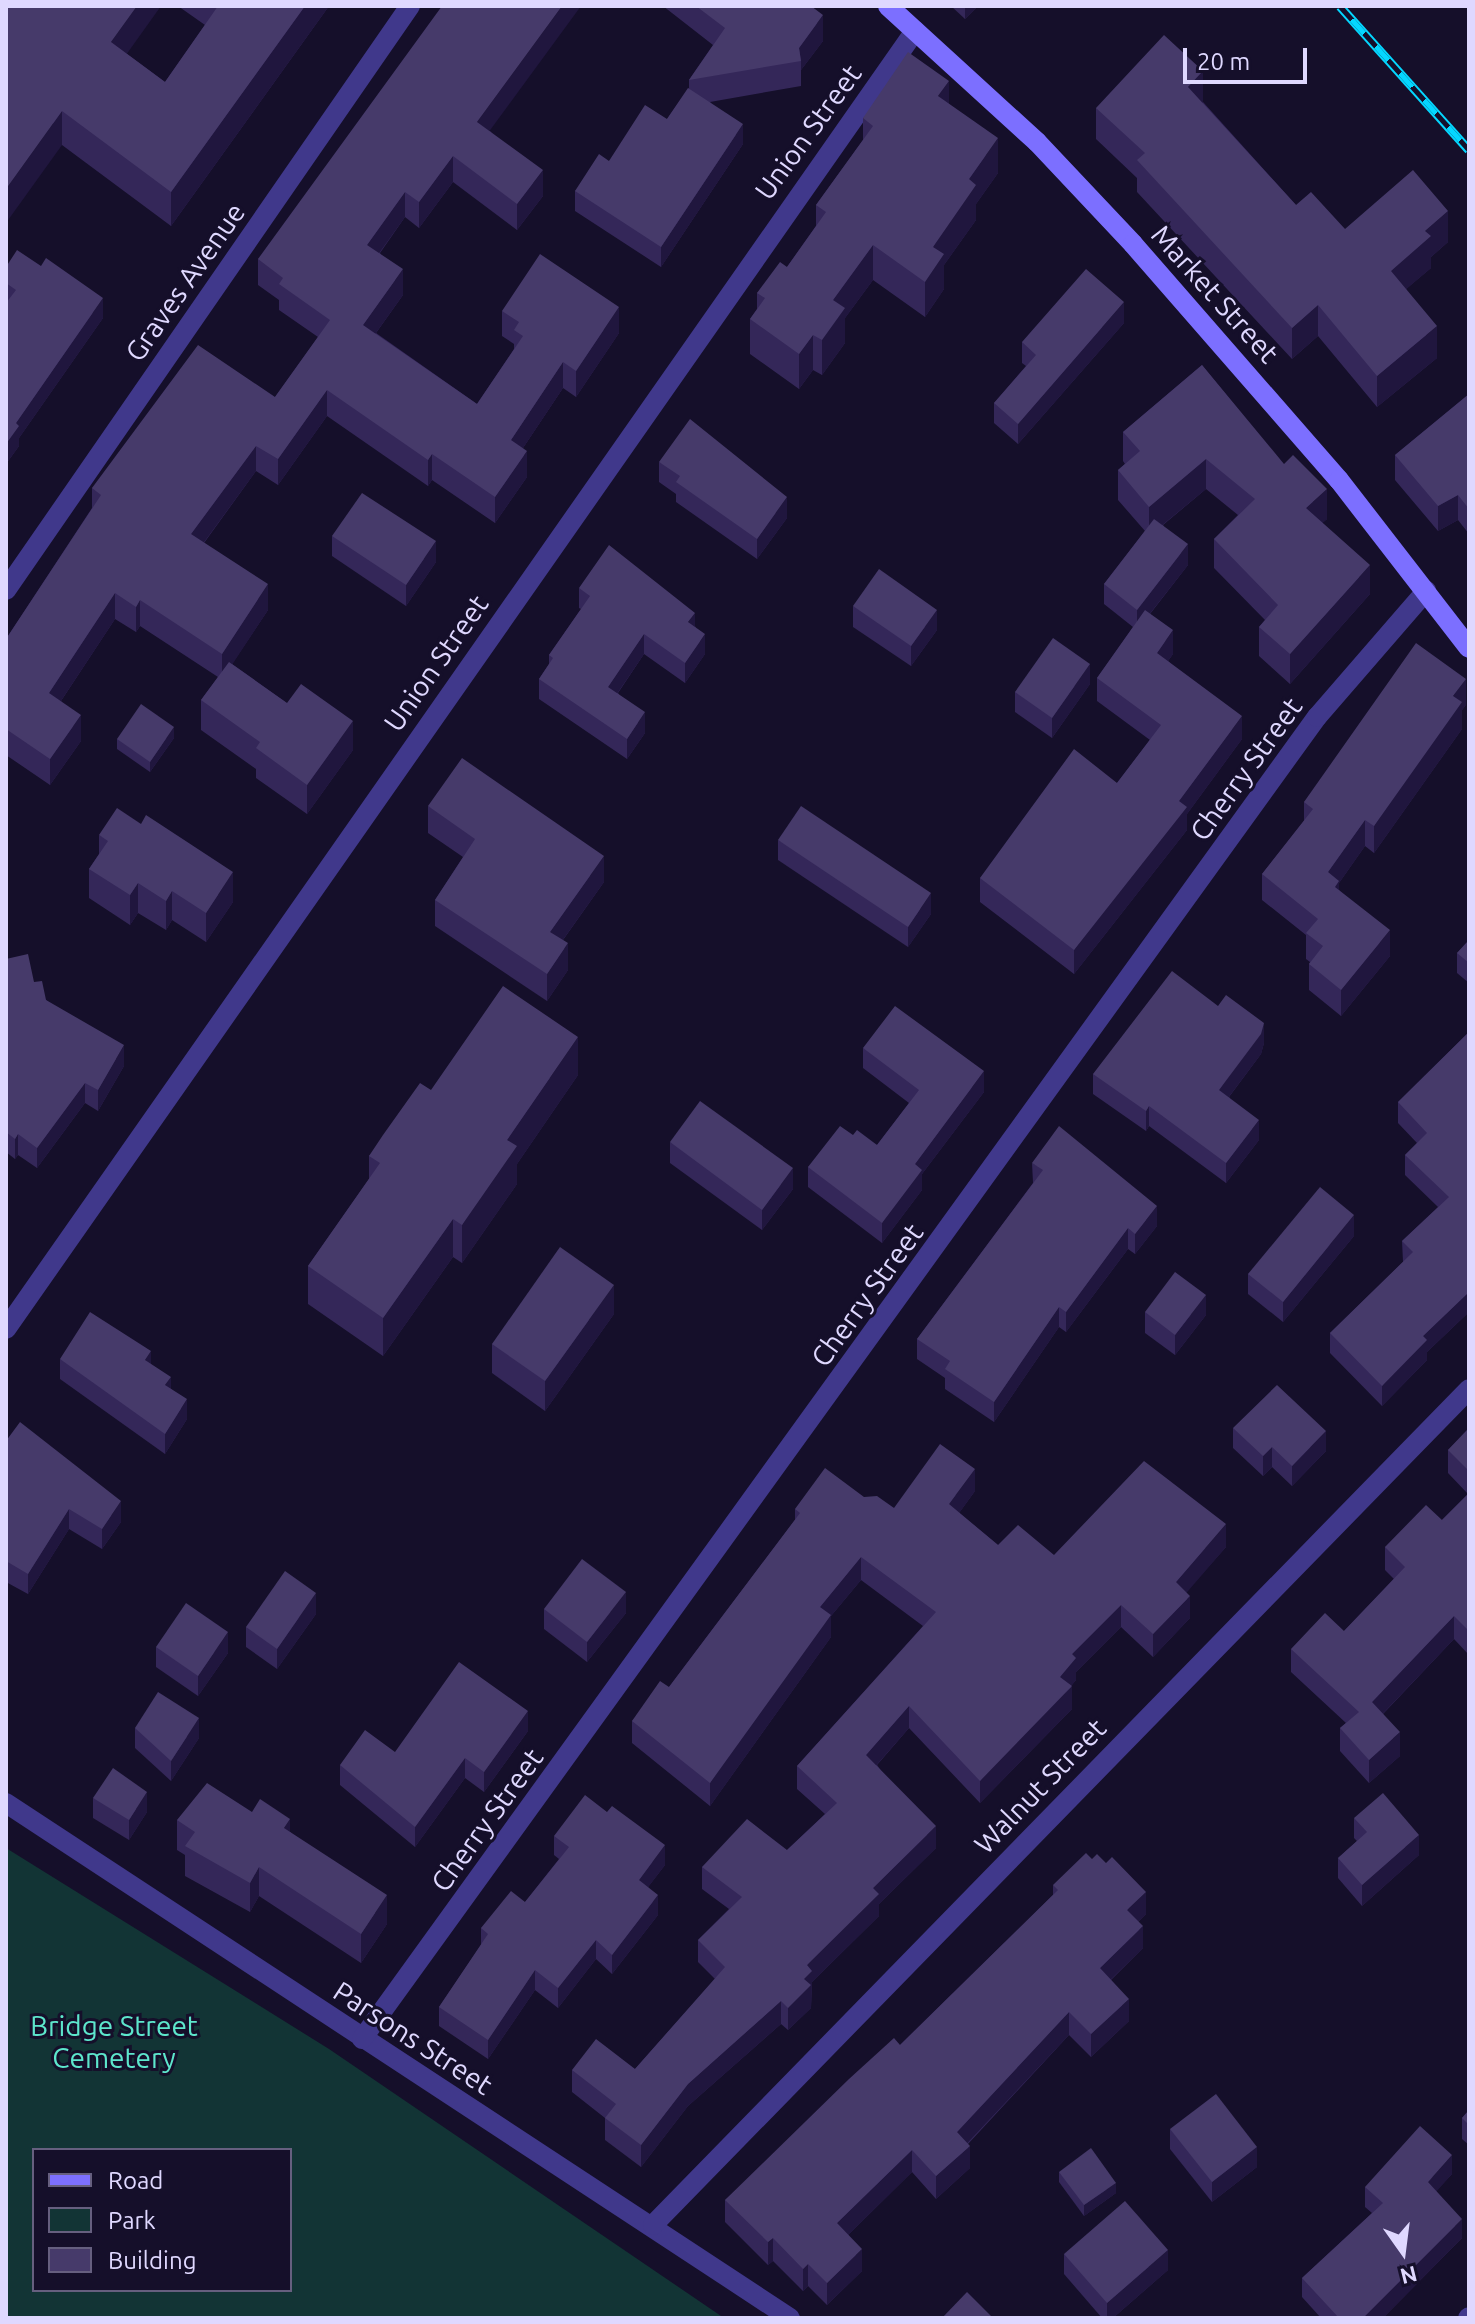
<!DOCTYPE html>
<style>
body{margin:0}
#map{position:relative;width:1475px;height:2324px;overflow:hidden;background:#150f2a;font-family:Ubuntu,sans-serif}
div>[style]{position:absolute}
.green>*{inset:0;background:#123435}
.street>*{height:20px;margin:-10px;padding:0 10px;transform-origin:10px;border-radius:10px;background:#40388b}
.secondary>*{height:20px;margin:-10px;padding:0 10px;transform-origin:10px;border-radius:10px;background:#7c6fff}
.rail>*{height:9px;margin-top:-4.5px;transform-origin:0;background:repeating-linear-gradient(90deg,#150f2a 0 18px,#04d7ff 0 36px);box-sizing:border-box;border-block:2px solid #04d7ff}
.wall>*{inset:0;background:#342759}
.shaded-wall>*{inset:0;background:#20163e}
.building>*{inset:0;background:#463a6a}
span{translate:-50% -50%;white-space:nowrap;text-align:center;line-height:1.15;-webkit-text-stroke:6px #150f2a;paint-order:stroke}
.street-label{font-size:28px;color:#dfd8ff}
.park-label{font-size:28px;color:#5de6cc}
.frame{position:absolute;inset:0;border:8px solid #dfd8ff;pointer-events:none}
.legend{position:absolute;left:32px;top:2148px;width:260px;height:144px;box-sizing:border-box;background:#150f2a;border:2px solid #665f7f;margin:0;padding:10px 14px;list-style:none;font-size:24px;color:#dfd8ff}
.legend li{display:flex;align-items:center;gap:16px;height:40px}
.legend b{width:40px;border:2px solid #665f7f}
.north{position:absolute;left:1363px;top:2212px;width:80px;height:80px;-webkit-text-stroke:6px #150f2a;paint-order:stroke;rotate:166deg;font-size:22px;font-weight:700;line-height:32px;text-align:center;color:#dfd8ff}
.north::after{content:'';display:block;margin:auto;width:28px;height:36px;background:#dfd8ff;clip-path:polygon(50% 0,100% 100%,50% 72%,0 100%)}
.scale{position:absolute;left:1183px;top:48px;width:124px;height:36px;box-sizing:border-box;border:4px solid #dfd8ff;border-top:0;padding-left:10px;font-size:24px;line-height:28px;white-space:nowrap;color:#dfd8ff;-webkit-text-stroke:6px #150f2a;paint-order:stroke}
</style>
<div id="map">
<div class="green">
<i style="clip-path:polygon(evenodd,6px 1848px,329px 2049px,724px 2318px,6px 2318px,6px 1848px,34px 2150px,290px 2150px,290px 2290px,34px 2290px,34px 2150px)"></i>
</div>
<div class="street">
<i style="left:6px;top:590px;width:710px;rotate:-55.33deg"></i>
<i style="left:6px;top:1329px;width:1585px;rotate:-55deg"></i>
<i style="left:6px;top:1803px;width:938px;rotate:33.3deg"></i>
<i style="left:362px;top:2039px;width:1631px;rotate:-54.16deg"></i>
<i style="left:1317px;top:717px;width:167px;rotate:-49.1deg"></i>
<i style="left:653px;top:2225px;width:1168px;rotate:-45.69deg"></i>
<i style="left:1468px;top:2318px;width:1px;rotate:-45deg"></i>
</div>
<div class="secondary">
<i style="left:888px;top:6px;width:202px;rotate:42.4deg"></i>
<i style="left:1037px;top:142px;width:140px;rotate:46.7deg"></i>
<i style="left:1133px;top:244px;width:313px;rotate:48.9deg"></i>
<i style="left:1339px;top:480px;width:212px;rotate:52.3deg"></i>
</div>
<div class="rail">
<i style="left:1340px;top:6px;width:193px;rotate:48.1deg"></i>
</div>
<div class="wall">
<i style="clip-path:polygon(6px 6px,127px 54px,165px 82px,205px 25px,178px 6px,329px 6px,171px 226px,62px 145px)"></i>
<i style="clip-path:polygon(663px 6px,811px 6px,823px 41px,801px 70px,801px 86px,710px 102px,743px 144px,661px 267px,575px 211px,575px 191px,609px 161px,667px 119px,689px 88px,689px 80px,713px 45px)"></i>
<i style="clip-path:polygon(951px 6px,978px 6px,965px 19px)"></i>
<i style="clip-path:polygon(1203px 102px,1296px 205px,1345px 229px,1448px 242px,1431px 257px,1431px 268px,1406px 289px,1437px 358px,1377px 407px,1318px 336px,1292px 359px,1137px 192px,1137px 178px,1096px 139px,1096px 108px)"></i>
<i style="clip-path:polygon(949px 104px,998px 173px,976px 204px,976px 220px,944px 265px,944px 289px,925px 317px,873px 280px,845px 318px,845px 343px,822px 375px,813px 370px,799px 389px,750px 354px,750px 319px,757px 309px,757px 293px,787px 267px,816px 226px,816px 205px,863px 140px,863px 118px)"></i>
<i style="clip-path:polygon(490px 131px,543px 196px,517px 230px,453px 182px,419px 228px,405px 217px,380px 253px,403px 295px,376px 333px,477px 404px,514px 349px,514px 344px,502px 336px,502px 311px,619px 333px,576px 397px,563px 388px,523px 448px,527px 477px,495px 523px,432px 480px,428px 486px,327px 416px,278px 485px,256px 471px,204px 543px,268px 610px,232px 664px,353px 750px,307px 814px,256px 778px,256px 769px,201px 730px,201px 700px,218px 677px,140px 626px,136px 632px,115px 619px,61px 701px,81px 741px,50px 785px,6px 755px,6px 639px,92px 508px,92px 488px,275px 397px,318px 337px,279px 310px,279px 300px,258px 285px,258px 259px)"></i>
<i style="clip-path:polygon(6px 267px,103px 318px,19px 438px,19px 446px,6px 464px)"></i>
<i style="clip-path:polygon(1124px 323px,1018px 444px,994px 423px,994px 403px,1026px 366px,1022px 363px,1022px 342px)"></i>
<i style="clip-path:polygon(1202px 365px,1327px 519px,1322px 523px,1370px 594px,1290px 684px,1259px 656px,1259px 627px,1265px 620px,1214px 568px,1214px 539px,1238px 515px,1206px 489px,1163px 525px,1188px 565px,1150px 614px,1173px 654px,1168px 661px,1242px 739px,1187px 814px,1187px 830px,1074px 974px,980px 902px,980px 878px,1117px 783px,1150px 740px,1097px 701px,1097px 678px,1133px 627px,1104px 604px,1104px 584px,1145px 531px,1118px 500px,1118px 470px,1125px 464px,1123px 461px,1123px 432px)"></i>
<i style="clip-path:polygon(1469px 394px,1469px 534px,1458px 520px,1438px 531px,1395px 480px,1395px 455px)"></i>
<i style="clip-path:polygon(659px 462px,787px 518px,757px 559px,676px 502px,676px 494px,659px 482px)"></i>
<i style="clip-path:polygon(332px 536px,436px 562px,406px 606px,332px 556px)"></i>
<i style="clip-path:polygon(579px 588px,695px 626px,705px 654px,685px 683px,644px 654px,618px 693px,645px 733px,627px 759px,539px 699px,539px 679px,549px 664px,549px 655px,581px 609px,579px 608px)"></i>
<i style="clip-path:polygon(853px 606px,937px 630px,911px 666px,853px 627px)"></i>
<i style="clip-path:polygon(1090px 684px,1052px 738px,1015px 712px,1015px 692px)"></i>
<i style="clip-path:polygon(1466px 705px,1462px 710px,1462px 729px,1374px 853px,1365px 846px,1339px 883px,1339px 890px,1390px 956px,1341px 1016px,1309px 990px,1309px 964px,1310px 962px,1306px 959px,1306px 935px,1262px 900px,1262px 874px,1304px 821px,1304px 802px)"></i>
<i style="clip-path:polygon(174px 738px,150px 772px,117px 749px,117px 739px)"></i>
<i style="clip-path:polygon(428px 806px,604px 882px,563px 940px,568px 970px,547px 1001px,435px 926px,435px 900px,463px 857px,428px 833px)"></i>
<i style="clip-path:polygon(99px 835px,233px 902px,206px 942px,172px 920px,166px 930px,138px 913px,130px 925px,89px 898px,89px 869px,99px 854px)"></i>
<i style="clip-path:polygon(778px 840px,931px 914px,908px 947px,778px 860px)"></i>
<i style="clip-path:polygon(1469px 940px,1469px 983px,1457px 973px,1457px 953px)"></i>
<i style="clip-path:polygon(6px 959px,34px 982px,46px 1000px,124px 1066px,98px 1111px,85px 1103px,37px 1168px,18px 1155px,15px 1159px,6px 1152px)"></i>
<i style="clip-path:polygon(1469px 1032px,1469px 1312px,1427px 1352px,1427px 1360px,1382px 1406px,1330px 1353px,1330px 1333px,1403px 1262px,1402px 1241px,1438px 1207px,1405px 1175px,1405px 1155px,1417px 1143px,1398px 1123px,1398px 1102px)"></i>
<i style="clip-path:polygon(1264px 1043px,1261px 1054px,1229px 1097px,1259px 1140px,1226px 1183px,1149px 1126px,1146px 1131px,1093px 1094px,1093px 1074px)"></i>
<i style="clip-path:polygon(863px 1048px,984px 1092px,922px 1174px,922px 1190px,882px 1243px,808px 1187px,808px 1167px,853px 1135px,877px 1145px,909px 1103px,863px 1068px)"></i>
<i style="clip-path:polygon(578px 1075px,517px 1164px,517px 1184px,462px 1263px,453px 1257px,383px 1356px,308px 1304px,308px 1266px,369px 1179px,369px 1156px,431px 1090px)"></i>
<i style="clip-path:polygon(670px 1142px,793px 1189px,762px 1230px,670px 1163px)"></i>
<i style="clip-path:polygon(1032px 1163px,1157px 1226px,1135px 1254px,1128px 1249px,1066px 1332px,1059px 1327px,994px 1422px,945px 1389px,945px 1378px,917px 1359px,917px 1339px,1033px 1183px)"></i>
<i style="clip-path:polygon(1354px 1236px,1283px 1322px,1248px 1294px,1248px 1274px)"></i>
<i style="clip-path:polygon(1145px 1312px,1206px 1315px,1175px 1355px,1145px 1333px)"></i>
<i style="clip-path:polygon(614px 1314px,545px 1411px,492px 1373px,492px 1344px)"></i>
<i style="clip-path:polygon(60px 1359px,171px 1389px,187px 1419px,165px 1454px,60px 1379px)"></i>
<i style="clip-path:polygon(1233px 1428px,1326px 1451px,1292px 1486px,1272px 1467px,1263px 1476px,1233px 1448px)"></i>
<i style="clip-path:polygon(1469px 1428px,1469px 1655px,1454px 1639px,1383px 1714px,1400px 1756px,1369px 1783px,1340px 1751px,1340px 1728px,1346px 1723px,1291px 1672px,1291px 1649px,1344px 1631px,1394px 1579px,1385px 1570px,1385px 1547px,1442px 1520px,1468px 1494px,1448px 1473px,1448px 1450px)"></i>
<i style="clip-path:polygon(6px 1441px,121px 1522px,102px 1549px,69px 1529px,28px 1594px,6px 1582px)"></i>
<i style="clip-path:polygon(975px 1491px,959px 1513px,998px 1545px,1054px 1555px,1226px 1547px,1186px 1592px,1190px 1618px,1153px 1657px,1121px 1627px,1076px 1672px,1076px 1680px,1071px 1686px,1072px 1709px,980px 1803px,909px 1728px,877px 1765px,936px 1848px,879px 1904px,879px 1916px,812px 1982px,811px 2008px,788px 2030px,781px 2024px,688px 2106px,641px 2167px,605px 2140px,605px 2118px,572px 2092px,572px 2070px,635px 2069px,715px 1979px,698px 1962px,698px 1940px,729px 1909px,702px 1889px,702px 1867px,787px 1850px,825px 1814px,797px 1789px,797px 1766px,923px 1626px,861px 1580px,831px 1616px,831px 1637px,710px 1806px,632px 1743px,632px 1721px,669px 1687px,795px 1520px,795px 1509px,864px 1497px,894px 1508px)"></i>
<i style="clip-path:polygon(544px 1609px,626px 1613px,587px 1662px,544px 1629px)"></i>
<i style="clip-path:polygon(316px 1614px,277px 1669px,246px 1647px,246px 1627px)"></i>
<i style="clip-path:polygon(156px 1647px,228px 1653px,198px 1696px,156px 1667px)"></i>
<i style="clip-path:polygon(135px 1728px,199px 1738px,171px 1781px,135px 1748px)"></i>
<i style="clip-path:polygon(528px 1731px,484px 1792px,465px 1778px,415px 1847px,340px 1785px,340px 1765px,395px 1752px)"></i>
<i style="clip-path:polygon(93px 1798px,147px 1812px,129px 1840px,93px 1818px)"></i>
<i style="clip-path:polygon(252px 1812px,290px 1832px,387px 1924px,361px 1963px,259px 1896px,250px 1912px,185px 1876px,185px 1855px,177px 1850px,177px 1820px)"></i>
<i style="clip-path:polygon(1354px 1818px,1419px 1855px,1362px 1906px,1338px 1878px,1338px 1858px,1357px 1841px,1354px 1838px)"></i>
<i style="clip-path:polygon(554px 1836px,665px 1865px,648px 1887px,658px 1915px,612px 1974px,596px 1959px,558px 2008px,535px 1990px,488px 2059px,439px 2026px,439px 2007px,481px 1945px,481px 1928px,525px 1902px,559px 1859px,554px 1855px)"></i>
<i style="clip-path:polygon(1053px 1885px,1146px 1914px,1138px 1922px,1143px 1948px,1111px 1980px,1129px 2021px,1091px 2057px,1069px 2035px,968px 2144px,970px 2168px,936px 2199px,912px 2172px,848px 2235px,862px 2271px,827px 2305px,808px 2286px,803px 2291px,773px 2261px,768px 2265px,725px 2222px,725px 2200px,900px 2045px,1053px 1895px)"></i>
<i style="clip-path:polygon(1469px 2110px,1469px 2145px,1462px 2139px,1462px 2118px)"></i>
<i style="clip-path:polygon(1170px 2129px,1257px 2167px,1212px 2202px,1170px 2149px)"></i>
<i style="clip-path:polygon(1059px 2172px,1116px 2193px,1084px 2216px,1059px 2182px)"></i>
<i style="clip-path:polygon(1452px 2174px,1436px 2191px,1462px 2238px,1383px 2318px,1321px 2318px,1302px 2297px,1302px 2278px,1372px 2213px,1365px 2207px,1365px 2187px)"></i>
<i style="clip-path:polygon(1064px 2254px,1168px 2270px,1113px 2318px,1102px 2318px,1064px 2274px)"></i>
</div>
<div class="shaded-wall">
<i style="clip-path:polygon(137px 6px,161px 6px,111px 76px,111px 42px)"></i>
<i style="clip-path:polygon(305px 6px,329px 6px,171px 226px,171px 192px)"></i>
<i style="clip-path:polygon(562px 6px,581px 6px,477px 148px,477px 122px)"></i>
<i style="clip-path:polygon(965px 6px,978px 6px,965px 19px)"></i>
<i style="clip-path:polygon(823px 15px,823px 41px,801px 70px,801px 61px,799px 48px)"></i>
<i style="clip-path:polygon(1203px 71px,1203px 102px,1188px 118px,1188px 87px)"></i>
<i style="clip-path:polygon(949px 81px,949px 116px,938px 96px)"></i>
<i style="clip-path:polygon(62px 111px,62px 145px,6px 223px,6px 189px)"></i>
<i style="clip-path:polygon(743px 124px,743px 144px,661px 267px,661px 247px)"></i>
<i style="clip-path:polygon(998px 138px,998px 173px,976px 204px,976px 220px,944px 265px,944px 289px,925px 317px,925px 282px,933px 247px,969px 179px)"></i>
<i style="clip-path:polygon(453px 156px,453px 182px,419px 228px,419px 202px)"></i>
<i style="clip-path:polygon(543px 170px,543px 196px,517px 230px,517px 204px)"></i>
<i style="clip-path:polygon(405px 192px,405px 217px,367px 270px,367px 245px)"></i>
<i style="clip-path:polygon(1448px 211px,1448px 242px,1431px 257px,1431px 268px,1391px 302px,1391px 271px,1425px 231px)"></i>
<i style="clip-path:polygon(873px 245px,873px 280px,845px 318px,845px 343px,822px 375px,822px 340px,833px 300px)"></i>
<i style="clip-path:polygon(403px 269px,403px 295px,363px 351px,363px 325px)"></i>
<i style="clip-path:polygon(103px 298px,103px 318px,19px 438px,19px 446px,6px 464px,6px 444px,16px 423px)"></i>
<i style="clip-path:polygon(1124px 302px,1124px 323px,1018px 444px,1018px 424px)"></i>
<i style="clip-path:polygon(1318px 305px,1318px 336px,1292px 359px,1292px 328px)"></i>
<i style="clip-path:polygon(619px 307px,619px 333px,576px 397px,576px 371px)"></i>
<i style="clip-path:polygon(1437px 326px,1437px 358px,1377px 407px,1377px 376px)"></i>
<i style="clip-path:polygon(813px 335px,813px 370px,799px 389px,799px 354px)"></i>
<i style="clip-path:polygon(563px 362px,563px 388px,511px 466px,511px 440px)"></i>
<i style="clip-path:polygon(327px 390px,327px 416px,278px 485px,278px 459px)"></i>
<i style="clip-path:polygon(256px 446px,256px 471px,191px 560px,191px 534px)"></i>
<i style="clip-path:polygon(527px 451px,527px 477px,495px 523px,495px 497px)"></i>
<i style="clip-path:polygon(432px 454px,432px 480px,428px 486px,428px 460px)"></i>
<i style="clip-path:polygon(1206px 459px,1206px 489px,1149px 536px,1149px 507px)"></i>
<i style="clip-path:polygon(1327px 489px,1327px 519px,1306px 538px,1306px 508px)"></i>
<i style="clip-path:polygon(1458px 495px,1458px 520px,1438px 531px,1438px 506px)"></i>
<i style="clip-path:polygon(787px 497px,787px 518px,757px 559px,757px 539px)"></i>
<i style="clip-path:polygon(436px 541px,436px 562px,406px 606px,406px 585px)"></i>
<i style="clip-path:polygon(1188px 544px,1188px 565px,1137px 630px,1137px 610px)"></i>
<i style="clip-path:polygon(1370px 565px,1370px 594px,1290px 684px,1290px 654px)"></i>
<i style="clip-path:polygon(268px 584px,268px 610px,222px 680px,222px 654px)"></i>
<i style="clip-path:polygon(115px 593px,115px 619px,49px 719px,49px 693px)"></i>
<i style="clip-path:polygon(140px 600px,140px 626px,136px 632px,136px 607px)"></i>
<i style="clip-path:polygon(937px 610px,937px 630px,911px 666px,911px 646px)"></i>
<i style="clip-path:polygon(695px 613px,695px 634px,688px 622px)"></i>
<i style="clip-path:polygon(1173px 630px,1173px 654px,1157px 677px,1157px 653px)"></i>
<i style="clip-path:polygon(644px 634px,644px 654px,608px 707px,608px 687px)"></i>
<i style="clip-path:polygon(705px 634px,705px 654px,685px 683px,685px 663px)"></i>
<i style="clip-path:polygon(1090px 664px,1090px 684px,1052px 738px,1052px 718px)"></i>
<i style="clip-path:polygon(1466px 679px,1466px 705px,1462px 710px,1462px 729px,1374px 853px,1374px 826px,1453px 696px)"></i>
<i style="clip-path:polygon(645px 712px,645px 733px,627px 759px,627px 739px)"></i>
<i style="clip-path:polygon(81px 715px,81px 741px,50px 785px,50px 759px)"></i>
<i style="clip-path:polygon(1242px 716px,1242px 739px,1187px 814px,1187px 830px,1074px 974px,1074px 950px,1179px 801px)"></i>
<i style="clip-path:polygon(353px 721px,353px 750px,307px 814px,307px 785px)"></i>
<i style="clip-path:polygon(174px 727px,174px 738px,150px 772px,150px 762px)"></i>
<i style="clip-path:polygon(1365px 820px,1365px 846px,1339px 883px,1339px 908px,1328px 872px)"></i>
<i style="clip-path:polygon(604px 856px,604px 882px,550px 958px,550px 932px)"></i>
<i style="clip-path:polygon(233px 872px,233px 902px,206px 942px,206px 913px)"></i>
<i style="clip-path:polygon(138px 883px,138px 913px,130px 925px,130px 895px)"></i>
<i style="clip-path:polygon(172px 891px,172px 920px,166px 930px,166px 901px)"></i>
<i style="clip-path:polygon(931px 893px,931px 914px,908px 947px,908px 927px)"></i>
<i style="clip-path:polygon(1390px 930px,1390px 956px,1341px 1016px,1341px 990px)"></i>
<i style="clip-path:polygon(568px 943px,568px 970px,547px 1001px,547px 974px)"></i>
<i style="clip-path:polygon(1264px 1023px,1264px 1043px,1261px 1054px,1219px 1110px,1219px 1090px)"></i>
<i style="clip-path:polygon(578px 1037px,578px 1075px,517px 1164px,517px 1184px,462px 1263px,462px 1225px,507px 1140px)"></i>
<i style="clip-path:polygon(124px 1045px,124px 1066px,98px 1111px,98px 1090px)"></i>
<i style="clip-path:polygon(984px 1071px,984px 1092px,922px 1174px,922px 1190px,882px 1243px,882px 1223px,915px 1164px)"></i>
<i style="clip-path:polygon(85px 1083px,85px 1103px,37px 1168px,37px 1148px)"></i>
<i style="clip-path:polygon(1149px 1106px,1149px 1126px,1146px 1131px,1146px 1111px)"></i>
<i style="clip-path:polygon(1259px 1120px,1259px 1140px,1226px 1183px,1226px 1163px)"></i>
<i style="clip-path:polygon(18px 1134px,18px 1155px,15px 1159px,15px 1139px)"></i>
<i style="clip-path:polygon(793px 1168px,793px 1189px,762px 1230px,762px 1210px)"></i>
<i style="clip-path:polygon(1157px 1206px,1157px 1226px,1135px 1254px,1135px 1234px)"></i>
<i style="clip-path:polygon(1354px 1215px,1354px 1236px,1283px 1322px,1283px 1302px)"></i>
<i style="clip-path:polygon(453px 1219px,453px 1257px,383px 1356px,383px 1318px)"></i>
<i style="clip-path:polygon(1128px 1228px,1128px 1249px,1066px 1332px,1066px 1312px)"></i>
<i style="clip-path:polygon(614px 1285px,614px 1314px,545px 1411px,545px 1381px)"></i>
<i style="clip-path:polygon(1469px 1292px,1469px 1312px,1427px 1352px,1427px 1360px,1382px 1406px,1382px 1386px,1423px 1336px)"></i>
<i style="clip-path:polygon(1206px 1295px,1206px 1315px,1175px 1355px,1175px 1335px)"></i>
<i style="clip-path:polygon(1059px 1307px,1059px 1327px,994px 1422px,994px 1402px)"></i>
<i style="clip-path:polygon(151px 1351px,151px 1371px,145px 1360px)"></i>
<i style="clip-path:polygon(171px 1377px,171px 1397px,165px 1385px)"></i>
<i style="clip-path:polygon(187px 1399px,187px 1419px,165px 1454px,165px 1434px)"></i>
<i style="clip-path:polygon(1326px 1431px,1326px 1451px,1292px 1486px,1292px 1466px)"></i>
<i style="clip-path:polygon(1272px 1447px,1272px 1467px,1263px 1476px,1263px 1456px)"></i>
<i style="clip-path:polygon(975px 1469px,975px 1491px,949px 1527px,949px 1504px)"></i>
<i style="clip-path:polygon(121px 1501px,121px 1522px,102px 1549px,102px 1529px)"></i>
<i style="clip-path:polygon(69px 1509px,69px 1529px,28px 1594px,28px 1574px)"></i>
<i style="clip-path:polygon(1226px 1524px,1226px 1547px,1176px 1605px,1176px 1582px)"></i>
<i style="clip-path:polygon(861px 1557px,861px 1580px,831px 1616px,831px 1637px,710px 1806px,710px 1783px,820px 1607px)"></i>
<i style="clip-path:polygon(626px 1592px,626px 1613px,587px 1662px,587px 1642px)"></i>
<i style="clip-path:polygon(316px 1593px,316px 1614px,277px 1669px,277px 1649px)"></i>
<i style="clip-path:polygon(1190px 1596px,1190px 1618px,1153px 1657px,1153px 1634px)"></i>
<i style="clip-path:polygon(1121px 1605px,1121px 1627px,1076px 1672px,1076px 1680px,1064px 1695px,1072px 1686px,1072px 1709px,980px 1803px,980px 1781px,1060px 1677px,1072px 1654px)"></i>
<i style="clip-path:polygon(1454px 1616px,1454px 1639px,1372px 1725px,1372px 1702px)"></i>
<i style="clip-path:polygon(228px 1632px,228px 1653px,198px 1696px,198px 1676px)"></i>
<i style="clip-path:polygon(909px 1706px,909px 1728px,866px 1777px,866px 1755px)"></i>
<i style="clip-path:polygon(528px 1711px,528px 1731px,484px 1792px,484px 1772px)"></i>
<i style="clip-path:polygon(199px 1718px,199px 1738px,171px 1781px,171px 1761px)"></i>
<i style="clip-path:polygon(1400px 1732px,1400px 1756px,1369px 1783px,1369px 1760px)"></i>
<i style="clip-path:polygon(465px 1758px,465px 1778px,415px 1847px,415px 1827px)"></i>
<i style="clip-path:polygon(147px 1792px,147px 1812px,129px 1840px,129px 1820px)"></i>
<i style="clip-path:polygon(290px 1819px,290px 1848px,284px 1828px)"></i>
<i style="clip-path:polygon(936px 1826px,936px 1848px,879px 1904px,879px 1916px,812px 1982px,811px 2008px,788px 2030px,788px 2008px,804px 1979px,807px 1965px,873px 1888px)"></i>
<i style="clip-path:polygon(1419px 1835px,1419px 1855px,1362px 1906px,1362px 1885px)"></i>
<i style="clip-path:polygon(665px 1845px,665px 1865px,639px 1899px,639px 1880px)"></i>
<i style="clip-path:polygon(259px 1867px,259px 1896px,250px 1912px,250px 1883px)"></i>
<i style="clip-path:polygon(1146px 1892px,1146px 1914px,1127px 1932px,1127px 1910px)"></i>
<i style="clip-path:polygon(387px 1895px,387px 1924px,361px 1963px,361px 1934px)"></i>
<i style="clip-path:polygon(658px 1895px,658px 1915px,612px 1974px,612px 1955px)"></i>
<i style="clip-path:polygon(1143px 1926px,1143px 1948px,1100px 1990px,1100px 1968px)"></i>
<i style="clip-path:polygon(596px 1940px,596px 1959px,558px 2008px,558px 1988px)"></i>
<i style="clip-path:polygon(535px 1970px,535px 1990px,488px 2059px,488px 2040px)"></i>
<i style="clip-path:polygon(1129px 1999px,1129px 2021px,1091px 2057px,1091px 2034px)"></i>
<i style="clip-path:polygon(781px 2001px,781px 2024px,688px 2106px,641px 2167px,641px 2145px,688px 2084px)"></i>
<i style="clip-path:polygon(1069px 2012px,1069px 2035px,957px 2154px,957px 2132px)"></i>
<i style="clip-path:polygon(970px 2146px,970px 2168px,936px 2199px,936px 2176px)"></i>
<i style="clip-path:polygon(1257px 2147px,1257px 2167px,1212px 2202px,1212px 2182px)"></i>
<i style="clip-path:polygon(912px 2150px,912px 2172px,837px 2246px,837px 2223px)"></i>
<i style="clip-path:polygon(1452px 2155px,1452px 2174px,1428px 2201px,1428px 2182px)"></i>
<i style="clip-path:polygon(1116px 2183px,1116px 2193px,1084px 2216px,1084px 2205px)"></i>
<i style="clip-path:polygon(1462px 2219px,1462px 2238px,1383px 2318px,1363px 2318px)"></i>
<i style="clip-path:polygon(773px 2238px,773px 2261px,768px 2265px,768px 2242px)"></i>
<i style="clip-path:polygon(862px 2249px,862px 2271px,827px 2305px,827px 2283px)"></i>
<i style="clip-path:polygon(1168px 2250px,1168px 2270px,1113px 2318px,1107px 2318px,1107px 2303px)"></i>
<i style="clip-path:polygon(808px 2264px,808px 2286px,803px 2291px,803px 2269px)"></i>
</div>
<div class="building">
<i style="clip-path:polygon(6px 6px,137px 6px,111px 42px,165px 82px,218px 6px,305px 6px,171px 192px,62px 111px,6px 189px)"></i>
<i style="clip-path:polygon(442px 6px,562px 6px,477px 122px,543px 170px,517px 204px,453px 156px,419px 202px,405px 192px,367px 245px,403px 269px,363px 325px,477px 404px,523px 336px,514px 330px,519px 322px,502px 311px,540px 254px,619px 307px,576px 371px,563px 362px,511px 440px,527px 451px,495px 497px,432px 454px,428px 460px,327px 390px,278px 459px,256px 446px,191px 534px,268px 584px,222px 654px,140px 600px,136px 607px,115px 593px,49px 693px,81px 715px,50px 759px,6px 729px,6px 639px,101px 495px,92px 488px,198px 345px,275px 397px,330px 320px,279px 284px,283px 278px,258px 259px)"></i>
<i style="clip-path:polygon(696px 6px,811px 6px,823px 15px,799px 48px,801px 61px,689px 80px,725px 28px)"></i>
<i style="clip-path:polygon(1164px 35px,1203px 71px,1188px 87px,1296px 205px,1311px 192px,1345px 229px,1413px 170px,1448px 211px,1425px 231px,1431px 236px,1391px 271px,1437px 326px,1377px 376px,1318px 305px,1292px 328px,1137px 160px,1145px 153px,1096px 108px)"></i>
<i style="clip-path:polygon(908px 52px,949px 81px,938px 96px,998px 138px,969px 179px,976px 185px,933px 247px,944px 254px,925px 282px,873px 245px,833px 300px,845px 308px,822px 340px,813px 335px,799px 354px,750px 319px,765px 298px,757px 293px,780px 262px,787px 267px,826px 212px,816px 205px,873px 126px,863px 118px)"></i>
<i style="clip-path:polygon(688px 88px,743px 124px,661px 247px,575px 191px,599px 154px,609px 161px,645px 105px,667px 119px)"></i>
<i style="clip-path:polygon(17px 250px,41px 266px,46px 258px,103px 298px,16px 423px,19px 426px,6px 444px,6px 303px,16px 290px,6px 283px,6px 267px)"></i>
<i style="clip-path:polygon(1086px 269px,1124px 302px,1018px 424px,994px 403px,1036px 355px,1022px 342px)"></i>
<i style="clip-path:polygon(1202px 365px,1284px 464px,1293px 455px,1327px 489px,1306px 508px,1370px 565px,1290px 654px,1259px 627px,1278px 605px,1214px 539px,1255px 499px,1206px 459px,1149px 507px,1118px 470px,1140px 451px,1123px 432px)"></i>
<i style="clip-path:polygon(1469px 394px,1469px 509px,1458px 495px,1438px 506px,1395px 455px)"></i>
<i style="clip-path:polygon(690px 419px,787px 497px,757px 539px,676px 482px,680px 476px,659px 462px)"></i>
<i style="clip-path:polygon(362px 493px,436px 541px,406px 585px,332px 536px)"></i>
<i style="clip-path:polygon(1154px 519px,1188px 544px,1137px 610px,1104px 584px)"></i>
<i style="clip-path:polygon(609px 545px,695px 613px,688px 622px,705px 634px,685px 663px,644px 634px,608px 687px,645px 712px,627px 739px,539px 679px,553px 658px,549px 655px,590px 596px,579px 588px)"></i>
<i style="clip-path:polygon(879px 569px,937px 610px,911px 646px,853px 606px)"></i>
<i style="clip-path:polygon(1145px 610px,1173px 630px,1157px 653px,1242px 716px,1179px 801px,1187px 807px,1074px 950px,980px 878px,1074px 749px,1117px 783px,1161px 725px,1097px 678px)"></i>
<i style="clip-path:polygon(1053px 638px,1090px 664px,1052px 718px,1015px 692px)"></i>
<i style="clip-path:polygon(1416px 643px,1466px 679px,1453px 696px,1462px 702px,1374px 826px,1365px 820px,1328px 872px,1339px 881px,1335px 887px,1390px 930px,1341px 990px,1309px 964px,1323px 946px,1306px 933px,1318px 919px,1262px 874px,1313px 809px,1304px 802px)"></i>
<i style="clip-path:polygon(229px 662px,287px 703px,301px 684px,353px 721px,307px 785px,256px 748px,260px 742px,201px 700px)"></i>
<i style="clip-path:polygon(141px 704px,174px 727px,150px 762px,117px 739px)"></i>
<i style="clip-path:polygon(462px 758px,604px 856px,550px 932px,568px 943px,547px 974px,435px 900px,475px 839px,428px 806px)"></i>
<i style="clip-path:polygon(801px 806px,931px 893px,908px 927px,778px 840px)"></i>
<i style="clip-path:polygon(117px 808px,141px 824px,146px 815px,233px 872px,206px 913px,172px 891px,166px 901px,138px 883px,130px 895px,89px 869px,108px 841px,99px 835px)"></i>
<i style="clip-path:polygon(1469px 940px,1469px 963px,1457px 953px)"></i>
<i style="clip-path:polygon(28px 954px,34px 982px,42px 981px,46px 1000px,124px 1045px,98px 1090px,85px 1083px,37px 1148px,18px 1134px,15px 1139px,6px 1132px,6px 959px)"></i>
<i style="clip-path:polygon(1172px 971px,1218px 1006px,1226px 995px,1264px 1023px,1261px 1034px,1219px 1090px,1259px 1120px,1226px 1163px,1149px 1106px,1146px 1111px,1093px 1074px)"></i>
<i style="clip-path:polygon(503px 986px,578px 1037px,507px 1140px,517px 1146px,462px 1225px,453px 1219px,383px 1318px,308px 1266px,380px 1163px,369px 1156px,383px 1135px,420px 1083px,431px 1090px)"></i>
<i style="clip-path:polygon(895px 1006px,984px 1071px,915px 1164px,922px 1170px,882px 1223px,808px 1167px,840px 1126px,853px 1135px,857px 1130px,877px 1145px,919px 1090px,863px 1048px)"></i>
<i style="clip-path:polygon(1469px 1032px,1469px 1292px,1423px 1336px,1427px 1340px,1382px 1386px,1330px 1333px,1413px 1252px,1402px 1241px,1449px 1197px,1405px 1155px,1427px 1133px,1398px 1102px)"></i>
<i style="clip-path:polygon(700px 1101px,793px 1168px,762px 1210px,670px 1142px)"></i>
<i style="clip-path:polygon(1059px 1126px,1157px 1206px,1135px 1234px,1128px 1228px,1066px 1312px,1059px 1307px,994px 1402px,945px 1369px,950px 1361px,917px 1339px,1043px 1170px,1032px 1163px)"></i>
<i style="clip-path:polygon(1320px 1187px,1354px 1215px,1283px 1302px,1248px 1274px)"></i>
<i style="clip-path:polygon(560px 1247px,614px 1285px,545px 1381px,492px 1344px)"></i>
<i style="clip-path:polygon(1175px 1272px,1206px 1295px,1175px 1335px,1145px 1312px)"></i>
<i style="clip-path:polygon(90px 1312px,151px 1351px,145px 1360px,171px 1377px,165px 1385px,187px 1399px,165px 1434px,60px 1359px)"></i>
<i style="clip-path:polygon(1277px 1385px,1326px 1431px,1292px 1466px,1272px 1447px,1263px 1456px,1233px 1428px)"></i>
<i style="clip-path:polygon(20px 1422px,121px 1501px,102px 1529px,69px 1509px,28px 1574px,6px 1561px,6px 1441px)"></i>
<i style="clip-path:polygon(1469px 1428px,1469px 1471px,1448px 1450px)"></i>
<i style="clip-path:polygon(940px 1444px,975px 1469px,949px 1504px,998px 1545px,1018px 1525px,1054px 1555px,1144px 1461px,1226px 1524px,1176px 1582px,1190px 1596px,1153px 1634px,1121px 1605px,1072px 1654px,1076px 1658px,1060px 1677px,1072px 1686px,980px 1781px,909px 1706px,866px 1755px,936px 1826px,873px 1888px,879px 1894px,807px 1965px,812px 1971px,804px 1979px,811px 1985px,788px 2008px,781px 2001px,688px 2084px,641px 2145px,605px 2118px,616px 2104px,572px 2070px,596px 2039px,635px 2069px,725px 1967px,698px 1940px,742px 1897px,702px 1867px,747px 1819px,787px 1850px,837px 1803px,797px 1766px,936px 1612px,861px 1557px,820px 1607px,831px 1615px,710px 1783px,632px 1721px,660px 1681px,669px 1687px,800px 1513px,795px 1509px,825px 1468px,864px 1497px,877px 1496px,894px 1508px)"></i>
<i style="clip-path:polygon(1469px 1493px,1469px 1631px,1454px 1616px,1372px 1702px,1400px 1732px,1369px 1760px,1340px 1728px,1359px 1712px,1291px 1649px,1325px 1613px,1344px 1631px,1405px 1567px,1385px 1547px,1426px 1505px,1442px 1520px)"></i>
<i style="clip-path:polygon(582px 1559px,626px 1592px,587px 1642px,544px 1609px)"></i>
<i style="clip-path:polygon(285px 1571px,316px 1593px,277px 1649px,246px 1627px)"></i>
<i style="clip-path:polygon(186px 1603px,228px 1632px,198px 1676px,156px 1647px)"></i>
<i style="clip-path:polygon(459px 1662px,528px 1711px,484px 1772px,465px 1758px,415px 1827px,340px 1765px,365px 1730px,395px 1752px)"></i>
<i style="clip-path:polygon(158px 1692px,199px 1718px,171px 1761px,135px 1728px)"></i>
<i style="clip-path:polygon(113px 1768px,147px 1792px,129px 1820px,93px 1798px)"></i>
<i style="clip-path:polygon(207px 1783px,252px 1812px,260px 1799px,290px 1819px,284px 1828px,387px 1895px,361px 1934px,259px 1867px,250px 1883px,185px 1846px,195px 1832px,177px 1820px)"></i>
<i style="clip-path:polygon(1383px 1793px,1419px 1835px,1362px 1885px,1338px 1858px,1367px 1832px,1354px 1818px)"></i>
<i style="clip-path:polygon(585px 1795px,607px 1812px,612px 1806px,665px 1845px,639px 1880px,658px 1895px,612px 1955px,596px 1940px,558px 1988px,535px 1970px,488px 2040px,439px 2007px,488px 1934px,481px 1928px,511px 1891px,525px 1902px,569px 1847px,554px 1836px)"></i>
<i style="clip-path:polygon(1086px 1853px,1092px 1859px,1097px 1854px,1106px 1863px,1112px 1857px,1146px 1892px,1127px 1910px,1143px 1926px,1100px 1968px,1129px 1999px,1091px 2034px,1069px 2012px,957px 2132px,970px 2146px,936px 2176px,912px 2150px,837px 2223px,862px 2249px,827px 2283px,808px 2264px,803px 2269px,773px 2238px,768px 2242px,725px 2200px,849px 2079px,894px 2038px,900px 2045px,1058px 1890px,1053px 1885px)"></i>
<i style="clip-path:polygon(1216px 2094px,1257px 2147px,1212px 2182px,1170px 2129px)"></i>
<i style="clip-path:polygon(1469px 2110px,1469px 2125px,1462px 2118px)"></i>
<i style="clip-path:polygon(1420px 2126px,1452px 2155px,1428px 2182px,1462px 2219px,1363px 2318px,1339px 2318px,1302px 2278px,1383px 2203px,1365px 2187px)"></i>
<i style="clip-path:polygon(1091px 2148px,1116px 2183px,1084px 2205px,1059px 2172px)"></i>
<i style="clip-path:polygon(1125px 2201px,1168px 2250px,1107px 2303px,1064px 2254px)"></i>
<i style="clip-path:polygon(967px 2292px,993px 2318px,942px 2318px)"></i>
</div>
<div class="street-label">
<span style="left:808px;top:132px;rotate:-54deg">Union Street</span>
<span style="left:185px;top:282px;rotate:-55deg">Graves Avenue</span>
<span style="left:1215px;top:294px;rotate:48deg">Market Street</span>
<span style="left:436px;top:663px;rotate:-55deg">Union Street</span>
<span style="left:1246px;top:769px;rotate:-54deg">Cherry Street</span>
<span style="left:867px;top:1295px;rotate:-54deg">Cherry Street</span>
<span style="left:1040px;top:1786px;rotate:-46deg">Walnut Street</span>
<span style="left:487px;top:1820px;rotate:-54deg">Cherry Street</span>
<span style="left:413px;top:2038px;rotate:33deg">Parsons Street</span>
</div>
<div class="park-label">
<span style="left:114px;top:2042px">Bridge Street<br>Cemetery</span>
</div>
<div class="frame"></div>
<ul class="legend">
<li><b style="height:10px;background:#7c6fff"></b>Road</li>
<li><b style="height:22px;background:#123435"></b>Park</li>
<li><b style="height:22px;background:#463a6a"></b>Building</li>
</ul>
<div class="north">N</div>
<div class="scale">20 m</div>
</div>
